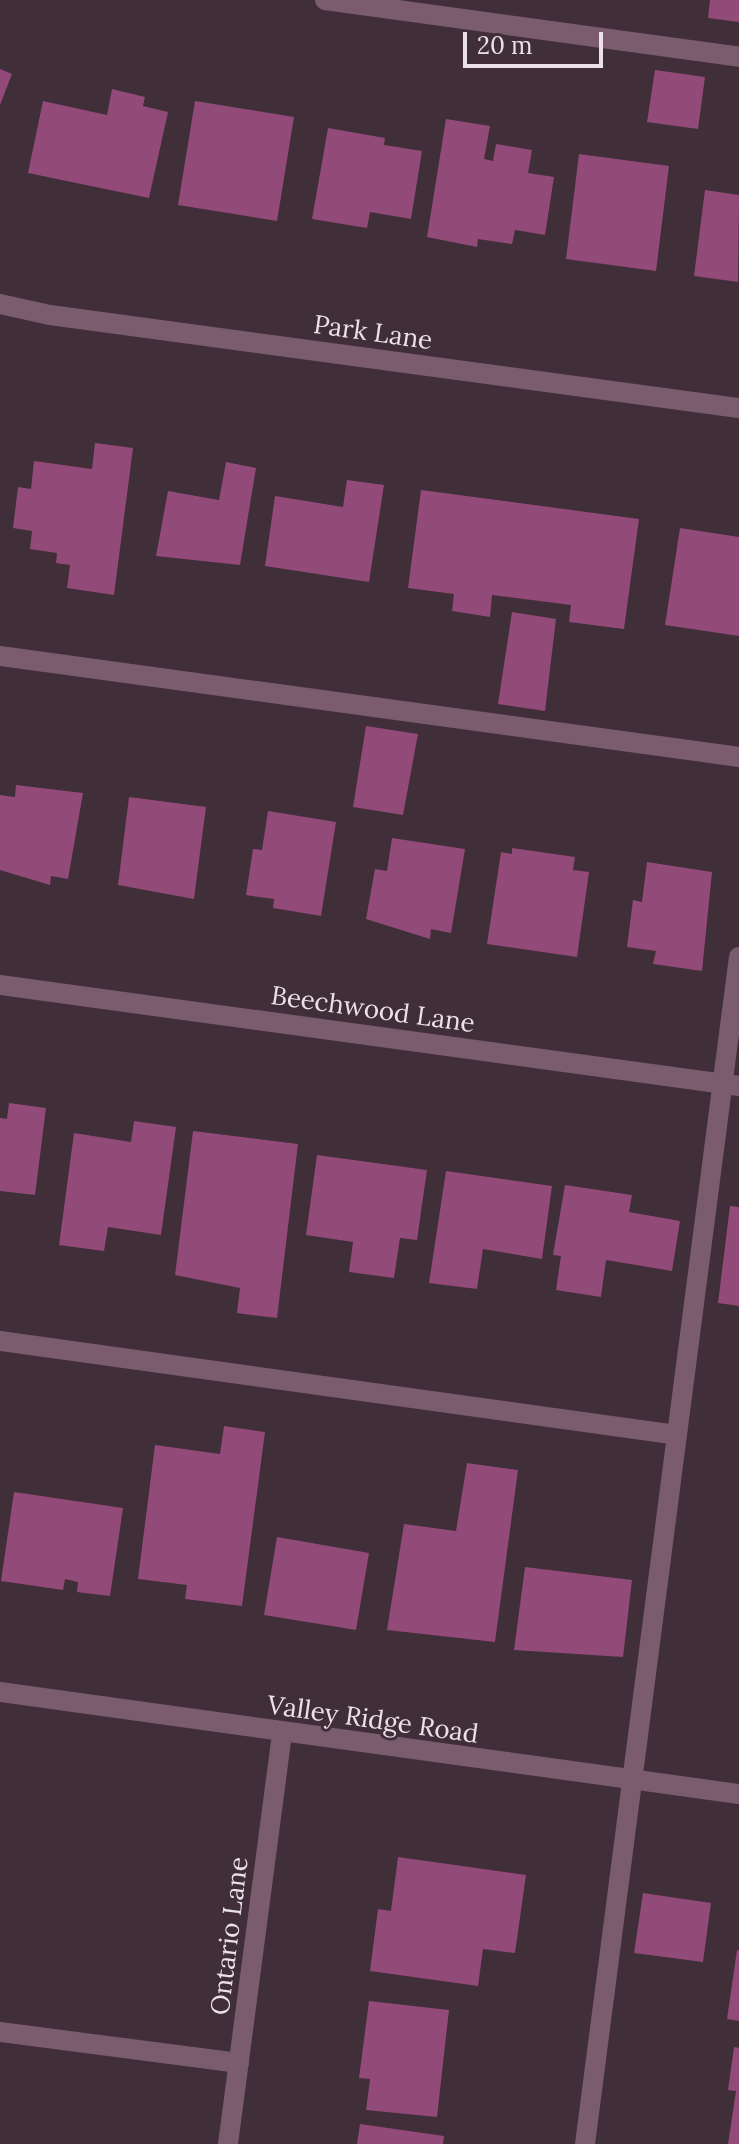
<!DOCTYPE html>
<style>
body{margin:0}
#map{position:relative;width:739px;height:2144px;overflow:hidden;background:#402e39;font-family:Lora,serif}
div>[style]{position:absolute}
.building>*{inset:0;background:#924a79}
.minor>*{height:20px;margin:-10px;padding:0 10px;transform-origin:10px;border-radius:10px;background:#7b5b6e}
span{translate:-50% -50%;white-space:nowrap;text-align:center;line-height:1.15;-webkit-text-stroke:6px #402e39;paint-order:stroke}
.street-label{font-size:26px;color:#ede1e8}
.scale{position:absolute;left:463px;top:32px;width:140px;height:36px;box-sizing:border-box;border:4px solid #ede1e8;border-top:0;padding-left:10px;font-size:24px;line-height:28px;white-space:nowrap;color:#ede1e8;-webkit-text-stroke:6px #402e39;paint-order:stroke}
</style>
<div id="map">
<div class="building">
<i style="clip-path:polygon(710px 0,739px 0,739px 22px,708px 18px)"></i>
<i style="clip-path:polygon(0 69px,12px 74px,0 105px)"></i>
<i style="clip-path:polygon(655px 70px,705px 77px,698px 129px,647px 122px)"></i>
<i style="clip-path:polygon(112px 89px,145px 97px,143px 106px,168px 112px,149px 198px,28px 173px,43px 101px,107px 115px)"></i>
<i style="clip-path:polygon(195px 101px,294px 117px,277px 221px,178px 205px)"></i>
<i style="clip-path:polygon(446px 119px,490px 126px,484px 159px,493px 161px,496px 144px,532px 150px,528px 173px,554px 177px,545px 235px,515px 230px,512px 244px,478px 239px,477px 247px,427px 237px)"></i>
<i style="clip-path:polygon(328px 128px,385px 138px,384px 145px,422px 151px,411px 219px,370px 212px,367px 228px,312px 219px)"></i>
<i style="clip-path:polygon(579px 154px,669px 166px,656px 271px,566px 259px)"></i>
<i style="clip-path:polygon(705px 190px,739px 195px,738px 282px,694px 276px)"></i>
<i style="clip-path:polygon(95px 443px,133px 448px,114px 595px,67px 588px,70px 565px,56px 563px,57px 553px,30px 549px,32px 531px,13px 528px,18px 487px,31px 489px,34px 461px,92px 469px)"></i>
<i style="clip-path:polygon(226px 462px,256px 468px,240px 565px,156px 556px,168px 491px,219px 500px)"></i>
<i style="clip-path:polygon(347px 480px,384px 485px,369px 582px,265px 566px,275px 496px,343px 507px)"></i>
<i style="clip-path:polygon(421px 490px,639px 519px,624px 629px,569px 622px,571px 605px,492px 595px,490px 617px,452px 611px,454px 594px,408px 588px)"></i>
<i style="clip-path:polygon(680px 528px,739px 537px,739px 636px,665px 625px)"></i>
<i style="clip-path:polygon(512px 612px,556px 619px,545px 711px,498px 704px)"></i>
<i style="clip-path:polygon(366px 726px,418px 734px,403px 815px,353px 807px)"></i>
<i style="clip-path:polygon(16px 785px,83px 793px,68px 879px,51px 876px,50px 885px,0 870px,0 795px,15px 797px)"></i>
<i style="clip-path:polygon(129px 797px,206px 807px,194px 899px,118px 885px)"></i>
<i style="clip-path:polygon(268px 811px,336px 822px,321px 916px,273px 908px,274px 899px,246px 895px,253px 849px,262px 850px)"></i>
<i style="clip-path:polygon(392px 838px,465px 849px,451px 933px,431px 929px,430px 939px,366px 919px,375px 869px,387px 871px)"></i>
<i style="clip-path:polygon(512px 848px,575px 857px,573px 870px,589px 872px,577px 957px,487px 944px,501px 852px,512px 854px)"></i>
<i style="clip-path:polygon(647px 862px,712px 872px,702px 971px,653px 964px,656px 951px,627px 947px,633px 900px,642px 902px)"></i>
<i style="clip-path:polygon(9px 1103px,46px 1108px,35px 1195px,0 1191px,0 1118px,7px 1119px)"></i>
<i style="clip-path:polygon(134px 1121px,176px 1127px,161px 1235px,108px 1227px,104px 1251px,59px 1245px,74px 1133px,131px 1142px)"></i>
<i style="clip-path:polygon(193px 1131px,298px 1144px,277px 1318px,237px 1313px,240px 1288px,175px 1275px)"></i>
<i style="clip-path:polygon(317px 1155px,427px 1170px,417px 1240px,400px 1238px,394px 1278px,349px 1272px,353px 1242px,306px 1235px)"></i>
<i style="clip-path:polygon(446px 1171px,552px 1186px,542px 1259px,483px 1249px,477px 1289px,429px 1283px)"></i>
<i style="clip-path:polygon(565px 1185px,632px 1195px,629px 1212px,680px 1221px,672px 1271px,606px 1260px,601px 1297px,556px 1290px,561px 1256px,553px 1255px)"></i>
<i style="clip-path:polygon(730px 1206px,739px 1207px,739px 1306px,718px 1303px)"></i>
<i style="clip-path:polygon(224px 1426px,265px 1432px,242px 1606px,185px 1599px,187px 1585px,138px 1579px,155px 1445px,220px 1454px)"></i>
<i style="clip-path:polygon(467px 1463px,518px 1470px,495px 1642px,387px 1630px,404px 1524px,456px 1531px)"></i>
<i style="clip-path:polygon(14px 1492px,123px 1508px,110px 1596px,77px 1592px,78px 1582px,65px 1579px,63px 1590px,1px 1581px)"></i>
<i style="clip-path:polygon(277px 1537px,369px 1553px,356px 1630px,264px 1615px)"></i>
<i style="clip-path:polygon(525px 1567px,632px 1580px,623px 1657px,514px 1650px)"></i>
<i style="clip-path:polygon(398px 1857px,526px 1875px,515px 1953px,483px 1949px,478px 1986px,370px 1971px,378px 1909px,391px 1911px)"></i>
<i style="clip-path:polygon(643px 1893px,711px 1903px,703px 1962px,634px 1953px)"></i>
<i style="clip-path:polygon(737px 1950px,739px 1950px,739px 2021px,727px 2019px)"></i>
<i style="clip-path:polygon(369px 2001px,449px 2010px,437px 2117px,366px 2110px,370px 2079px,359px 2078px)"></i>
<i style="clip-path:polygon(734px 2047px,739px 2048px,739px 2144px,728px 2144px,736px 2091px,728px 2090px)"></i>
<i style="clip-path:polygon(360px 2124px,444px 2136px,443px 2144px,357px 2144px)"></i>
</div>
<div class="minor">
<i style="left:325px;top:0;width:418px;rotate:7.8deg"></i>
<i style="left:0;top:304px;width:51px;rotate:12.4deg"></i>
<i style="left:50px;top:315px;width:695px;rotate:7.69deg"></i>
<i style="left:0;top:656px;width:746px;rotate:7.78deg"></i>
<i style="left:0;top:985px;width:746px;rotate:7.78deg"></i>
<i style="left:0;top:1341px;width:683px;rotate:7.9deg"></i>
<i style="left:0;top:1692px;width:746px;rotate:7.86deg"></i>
<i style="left:0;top:2032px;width:241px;rotate:7.4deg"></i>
<i style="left:228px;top:2144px;width:414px;rotate:-82.5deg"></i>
<i style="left:585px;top:2144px;width:1197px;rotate:-82.61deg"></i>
</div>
<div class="street-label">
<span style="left:373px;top:332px;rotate:8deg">Park Lane</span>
<span style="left:373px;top:1009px;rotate:8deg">Beechwood Lane</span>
<span style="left:373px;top:1719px;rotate:8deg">Valley Ridge Road</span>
<span style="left:229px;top:1936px;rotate:-83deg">Ontario Lane</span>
</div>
<div class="scale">20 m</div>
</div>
